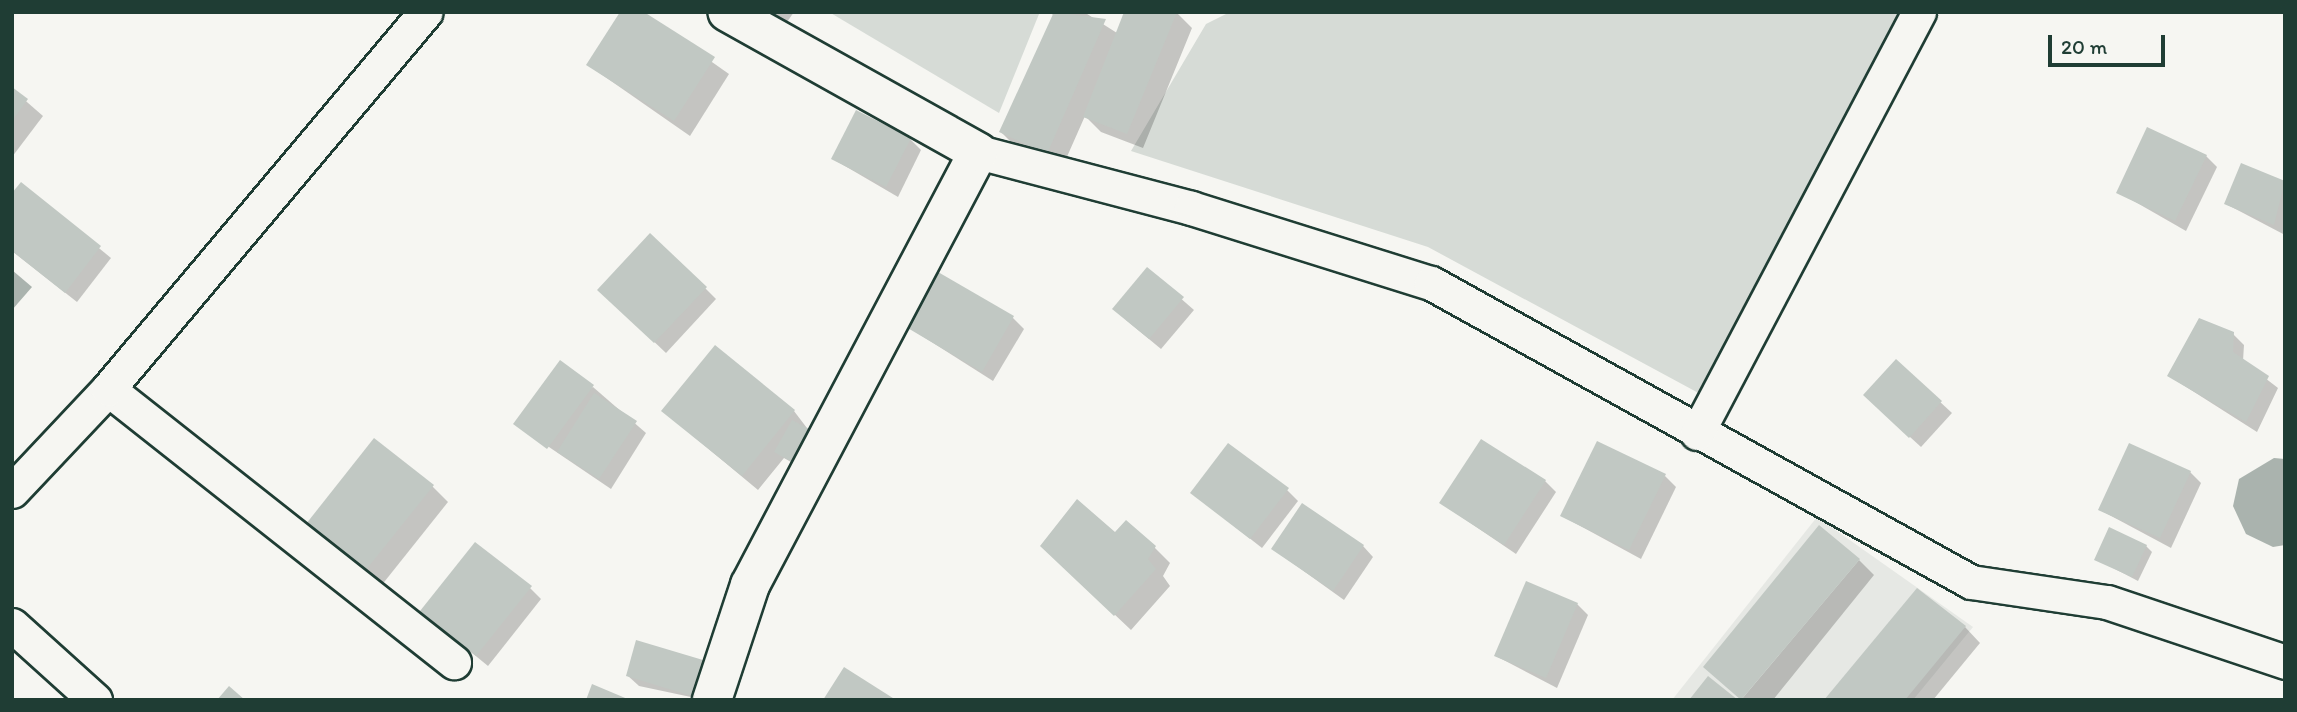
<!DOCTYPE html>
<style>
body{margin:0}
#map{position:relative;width:2297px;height:712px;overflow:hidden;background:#f6f6f2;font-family:Itim,sans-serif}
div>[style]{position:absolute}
.built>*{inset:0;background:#e6e8e4}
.green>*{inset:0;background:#d6dbd6}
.water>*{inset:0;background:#aab3ae}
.shadow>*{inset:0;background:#0003}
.building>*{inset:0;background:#c1c8c3}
.roads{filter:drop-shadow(2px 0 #1f3d34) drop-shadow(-2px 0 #1f3d34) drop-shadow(0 2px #1f3d34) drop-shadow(0 -2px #1f3d34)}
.minor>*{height:33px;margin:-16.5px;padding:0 16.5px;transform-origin:16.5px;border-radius:16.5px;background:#f6f6f2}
.tertiary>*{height:38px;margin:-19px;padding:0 19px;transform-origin:19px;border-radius:19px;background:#f6f6f2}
span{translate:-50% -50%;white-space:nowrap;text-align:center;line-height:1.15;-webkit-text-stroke:7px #f6f6f2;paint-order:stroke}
.frame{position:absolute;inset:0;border:14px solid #1f3d34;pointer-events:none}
.scale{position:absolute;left:2048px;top:35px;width:117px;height:32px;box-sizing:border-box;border:4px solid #1f3d34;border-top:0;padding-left:9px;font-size:21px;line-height:24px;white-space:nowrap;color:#1f3d34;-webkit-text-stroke:5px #f6f6f2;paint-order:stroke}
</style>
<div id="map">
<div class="built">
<i style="clip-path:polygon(1817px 517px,1973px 627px,1913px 700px,1672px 700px)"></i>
</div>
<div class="green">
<i style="clip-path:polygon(829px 12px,1037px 12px,1039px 14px,999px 113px)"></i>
<i style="clip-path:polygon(1230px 12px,1910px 12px,1717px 403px,1428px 247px,1131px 151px,1206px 24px)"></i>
</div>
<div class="water">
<i style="clip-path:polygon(12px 270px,32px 287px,12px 310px)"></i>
<i style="clip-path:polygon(2274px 458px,2285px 459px,2285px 545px,2273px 547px,2246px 534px,2233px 506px,2239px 479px)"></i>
</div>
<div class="shadow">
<i style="clip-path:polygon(641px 12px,729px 74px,690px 136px,588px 65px)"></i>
<i style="clip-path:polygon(772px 12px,794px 12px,787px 22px)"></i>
<i style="clip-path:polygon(1050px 12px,1084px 12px,1117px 33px,1177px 13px,1192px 28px,1143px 148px,1101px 132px,1085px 116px,1062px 168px,1016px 147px,1001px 132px,1054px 16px)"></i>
<i style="clip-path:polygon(12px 89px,43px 116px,12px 157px)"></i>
<i style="clip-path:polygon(910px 139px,921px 150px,898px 197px,833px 159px)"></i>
<i style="clip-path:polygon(2206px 156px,2217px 167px,2186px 231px,2118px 192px)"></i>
<i style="clip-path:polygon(2242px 166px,2285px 183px,2285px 235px,2226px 204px)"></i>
<i style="clip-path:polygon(21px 184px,111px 258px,77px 302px,12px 251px,12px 195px)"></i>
<i style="clip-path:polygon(1147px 269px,1194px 310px,1161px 349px,1126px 320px)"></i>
<i style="clip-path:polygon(705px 288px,716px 299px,666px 353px,610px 300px)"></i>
<i style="clip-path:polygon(1013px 318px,1024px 329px,993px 381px,908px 327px)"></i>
<i style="clip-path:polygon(2233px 334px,2244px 345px,2243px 361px,2278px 388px,2257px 432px,2169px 376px)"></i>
<i style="clip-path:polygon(1896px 361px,1952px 413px,1921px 447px,1876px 406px)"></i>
<i style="clip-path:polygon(593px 387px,646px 433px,611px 489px,515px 424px)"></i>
<i style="clip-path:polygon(663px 411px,794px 411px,813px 436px,798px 466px,784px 458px,758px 490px)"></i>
<i style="clip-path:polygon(2190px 472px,2201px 483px,2171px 548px,2100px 510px)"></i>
<i style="clip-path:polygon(1665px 476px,1676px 487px,1641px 559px,1562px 516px)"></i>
<i style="clip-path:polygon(1545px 481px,1556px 492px,1516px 554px,1441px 503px)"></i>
<i style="clip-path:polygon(432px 486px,448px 502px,381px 586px,323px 539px)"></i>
<i style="clip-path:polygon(1287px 490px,1298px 501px,1262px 548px,1192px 493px)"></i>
<i style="clip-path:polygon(1116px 535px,1154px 547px,1170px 563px,1163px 576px,1170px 586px,1131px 630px,1058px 561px)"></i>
<i style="clip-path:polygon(1363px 546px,1373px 557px,1344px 600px,1273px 549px)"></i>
<i style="clip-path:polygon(2146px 546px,2152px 552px,2138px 581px,2096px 559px)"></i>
<i style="clip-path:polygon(1859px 560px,1874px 575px,1773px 700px,1741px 700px)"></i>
<i style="clip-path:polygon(530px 588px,541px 599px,488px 666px,433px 621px)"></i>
<i style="clip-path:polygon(1577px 604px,1588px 615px,1557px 688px,1496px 656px)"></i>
<i style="clip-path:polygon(1965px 627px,1980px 643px,1933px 700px,1826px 700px)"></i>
<i style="clip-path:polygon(702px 662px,713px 673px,705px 700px,639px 686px,627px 675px)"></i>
</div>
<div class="building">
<i style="clip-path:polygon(620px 12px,644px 12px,715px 57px,674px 121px,586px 65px)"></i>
<i style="clip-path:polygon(1054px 12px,1106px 19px,1047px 154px,999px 132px)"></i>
<i style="clip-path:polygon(1124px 12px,1177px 12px,1127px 134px,1083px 117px)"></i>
<i style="clip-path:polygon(12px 87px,28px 99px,12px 121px)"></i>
<i style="clip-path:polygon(856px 110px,911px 138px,886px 187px,831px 159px)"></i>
<i style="clip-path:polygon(2147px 127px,2207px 155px,2175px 221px,2116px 193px)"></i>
<i style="clip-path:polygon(2241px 163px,2285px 181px,2274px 225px,2224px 204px)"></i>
<i style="clip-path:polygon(21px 182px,101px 246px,65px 293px,12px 251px,12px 193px)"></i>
<i style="clip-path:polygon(650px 233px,707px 287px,654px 343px,597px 290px)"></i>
<i style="clip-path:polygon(1147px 267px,1184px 297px,1149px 339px,1112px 309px)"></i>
<i style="clip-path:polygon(938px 272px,1014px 316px,982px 372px,906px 327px)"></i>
<i style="clip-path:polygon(2199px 318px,2234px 332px,2233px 352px,2269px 376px,2246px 422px,2167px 376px)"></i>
<i style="clip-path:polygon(715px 345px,795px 410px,742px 476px,661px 411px)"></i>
<i style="clip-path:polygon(1896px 359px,1942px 401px,1909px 438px,1863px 395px)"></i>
<i style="clip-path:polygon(560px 360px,594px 385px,547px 449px,513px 424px)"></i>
<i style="clip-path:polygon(594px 393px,637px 421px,599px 479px,557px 452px)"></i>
<i style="clip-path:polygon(792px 420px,809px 429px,792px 462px,774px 452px)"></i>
<i style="clip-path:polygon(374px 438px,434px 485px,365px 571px,306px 524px)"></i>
<i style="clip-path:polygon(1481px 439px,1546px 480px,1504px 545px,1439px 503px)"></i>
<i style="clip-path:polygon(1597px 441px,1666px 474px,1629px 550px,1560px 516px)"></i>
<i style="clip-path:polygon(1228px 443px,1289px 488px,1250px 539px,1190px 493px)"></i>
<i style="clip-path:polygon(2129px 443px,2191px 471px,2160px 538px,2098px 510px)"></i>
<i style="clip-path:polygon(1077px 499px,1115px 532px,1126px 520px,1156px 546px,1148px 559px,1156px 569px,1114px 616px,1040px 546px)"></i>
<i style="clip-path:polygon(1302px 503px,1364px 545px,1333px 591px,1271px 549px)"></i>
<i style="clip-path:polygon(1819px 525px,1860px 559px,1741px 700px,1703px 667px)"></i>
<i style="clip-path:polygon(2109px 527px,2147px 545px,2132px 577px,2094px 560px)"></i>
<i style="clip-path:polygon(475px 542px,532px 586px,476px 656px,420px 611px)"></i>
<i style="clip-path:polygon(1526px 581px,1578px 603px,1546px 678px,1494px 656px)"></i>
<i style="clip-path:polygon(1917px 588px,1966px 626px,1905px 700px,1824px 700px)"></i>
<i style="clip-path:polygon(636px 640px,703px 660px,692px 696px,626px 676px)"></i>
<i style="clip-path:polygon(844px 667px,896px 700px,823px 700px)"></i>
<i style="clip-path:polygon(1708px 676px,1738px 700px,1689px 700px)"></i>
<i style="clip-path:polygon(592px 684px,630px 700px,586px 700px)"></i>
<i style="clip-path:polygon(229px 686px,245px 700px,217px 700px)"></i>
</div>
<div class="roads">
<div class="minor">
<i style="left:978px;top:152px;width:220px;rotate:14.7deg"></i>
<i style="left:1191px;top:208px;width:251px;rotate:17.4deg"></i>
<i style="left:1431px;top:283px;width:617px;rotate:28.97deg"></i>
<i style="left:1971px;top:582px;width:137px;rotate:8.4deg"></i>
<i style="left:2107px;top:602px;width:188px;rotate:18.6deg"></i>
<i style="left:108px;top:389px;width:441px;rotate:38.3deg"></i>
<i style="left:1697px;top:433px;width:476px;rotate:-62.2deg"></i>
<i style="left:12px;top:491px;width:140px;rotate:-46.7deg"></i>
<i style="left:108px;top:389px;width:493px;rotate:-49.9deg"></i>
<i style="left:12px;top:625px;width:112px;rotate:42.1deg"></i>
</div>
<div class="tertiary">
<i style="left:712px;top:700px;width:121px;rotate:-71.7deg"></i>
<i style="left:750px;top:585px;width:489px;rotate:-62.2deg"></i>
<i style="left:978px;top:152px;width:287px;rotate:-150.8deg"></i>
</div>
</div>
<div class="frame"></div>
<div class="scale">20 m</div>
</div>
